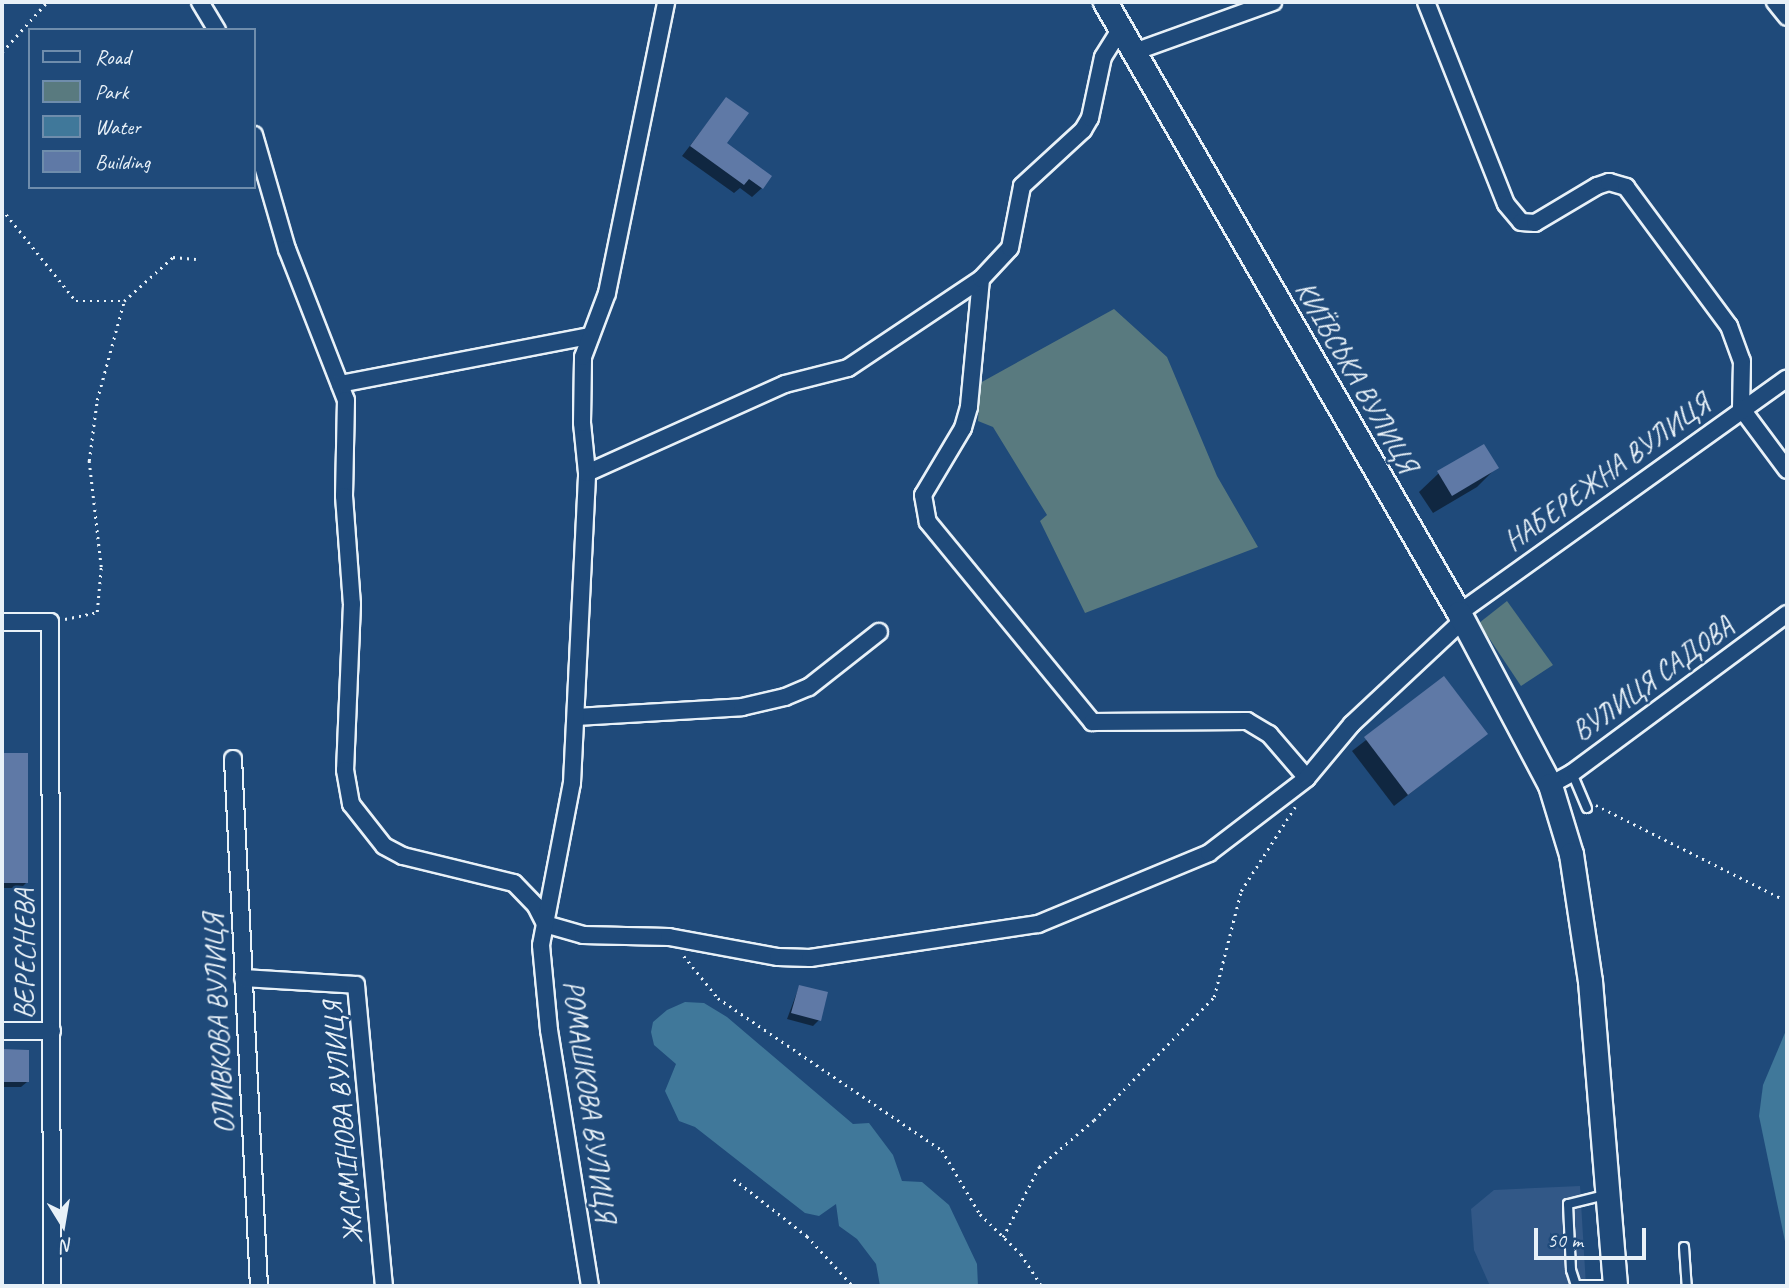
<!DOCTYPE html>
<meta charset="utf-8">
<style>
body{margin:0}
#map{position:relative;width:1789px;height:1288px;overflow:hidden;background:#1f4a7a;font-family:Caveat,sans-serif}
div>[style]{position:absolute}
.built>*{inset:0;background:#325887}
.green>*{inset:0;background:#597a7f}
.water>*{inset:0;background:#40789a}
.shadow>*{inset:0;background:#0007}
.building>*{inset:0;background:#5f79a6}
.path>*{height:2.5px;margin-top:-1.25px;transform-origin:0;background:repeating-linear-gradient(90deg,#e8f1f8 0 2px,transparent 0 7px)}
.roads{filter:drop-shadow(2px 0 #e8f1f8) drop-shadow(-2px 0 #e8f1f8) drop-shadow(0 2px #e8f1f8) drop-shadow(0 -2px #e8f1f8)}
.lane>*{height:8px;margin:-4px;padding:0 4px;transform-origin:4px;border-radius:4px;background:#1f4a7a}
.street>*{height:16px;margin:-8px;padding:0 8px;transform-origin:8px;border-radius:8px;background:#1f4a7a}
.secondary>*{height:23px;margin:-11.5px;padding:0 11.5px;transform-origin:11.5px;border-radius:11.5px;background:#1f4a7a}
span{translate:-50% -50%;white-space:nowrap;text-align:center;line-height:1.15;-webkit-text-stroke:5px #1f4a7a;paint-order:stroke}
.street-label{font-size:28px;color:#e8f1f8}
.frame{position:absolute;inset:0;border:4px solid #e8f1f8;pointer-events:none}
.legend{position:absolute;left:28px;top:28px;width:228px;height:161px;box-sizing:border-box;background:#1f4a7a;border:2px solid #6f8dac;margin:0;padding:9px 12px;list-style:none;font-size:21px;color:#e8f1f8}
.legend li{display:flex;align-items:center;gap:14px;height:35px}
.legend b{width:35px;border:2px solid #6f8dac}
.north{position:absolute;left:28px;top:1190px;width:70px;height:70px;-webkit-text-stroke:5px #1f4a7a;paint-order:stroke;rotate:169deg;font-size:19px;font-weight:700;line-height:28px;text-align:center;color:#e8f1f8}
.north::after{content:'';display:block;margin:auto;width:24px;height:32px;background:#e8f1f8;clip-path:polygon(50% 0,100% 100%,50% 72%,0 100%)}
.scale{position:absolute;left:1534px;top:1228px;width:112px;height:32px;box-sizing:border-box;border:4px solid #e8f1f8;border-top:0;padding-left:9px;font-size:21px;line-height:24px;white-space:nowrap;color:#e8f1f8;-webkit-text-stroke:5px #1f4a7a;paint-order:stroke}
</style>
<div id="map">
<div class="built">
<i style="clip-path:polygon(1580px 1186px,1586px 1286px,1490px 1286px,1474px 1250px,1471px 1209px,1494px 1190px)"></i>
</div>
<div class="green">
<i style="clip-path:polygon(1114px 309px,1167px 357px,1217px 476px,1258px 547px,1085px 613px,1040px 521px,1047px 515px,993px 427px,978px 421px,980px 383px)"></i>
<i style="clip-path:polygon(1507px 601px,1553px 665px,1521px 686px,1479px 623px)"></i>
</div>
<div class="water">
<i style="clip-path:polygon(685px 1002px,704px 1003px,727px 1017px,853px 1124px,869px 1123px,893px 1155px,902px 1181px,922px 1182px,949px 1205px,977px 1264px,978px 1286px,880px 1286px,876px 1264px,857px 1239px,839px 1226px,836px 1204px,819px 1216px,805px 1213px,695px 1127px,679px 1121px,665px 1091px,676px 1064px,654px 1045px,651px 1032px,653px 1022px,667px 1010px)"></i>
<i style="clip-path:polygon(1787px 1028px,1787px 1251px,1759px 1116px,1763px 1085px)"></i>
</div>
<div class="shadow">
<i style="clip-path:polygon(726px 99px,724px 143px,762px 188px,752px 197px,740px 188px,734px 193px,682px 156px)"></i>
<i style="clip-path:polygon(1496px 468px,1477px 487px,1433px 513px,1419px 492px,1439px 473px)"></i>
<i style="clip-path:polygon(1444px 679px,1486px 734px,1394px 806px,1352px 751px)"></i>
<i style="clip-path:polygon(2px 755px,26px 755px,27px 882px,21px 888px,2px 888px)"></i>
<i style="clip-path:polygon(799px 987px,819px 1020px,813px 1026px,787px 1019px)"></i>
<i style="clip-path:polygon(2px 1051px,27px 1051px,27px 1082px,21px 1087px,2px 1087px)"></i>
</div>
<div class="building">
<i style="clip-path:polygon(726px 97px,749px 113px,727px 143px,772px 176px,763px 189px,749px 179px,744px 185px,690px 146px)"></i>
<i style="clip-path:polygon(1484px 444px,1499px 468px,1452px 496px,1437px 471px)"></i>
<i style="clip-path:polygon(1444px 676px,1488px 734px,1408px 795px,1364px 737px)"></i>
<i style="clip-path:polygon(2px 753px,28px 753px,28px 883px,2px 883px)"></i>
<i style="clip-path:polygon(799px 985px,828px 992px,821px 1021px,791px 1013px)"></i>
<i style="clip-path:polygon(2px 1049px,29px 1050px,29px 1082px,2px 1082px)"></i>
</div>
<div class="path">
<i style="left:2px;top:52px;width:67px;rotate:-48deg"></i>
<i style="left:2px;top:209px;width:118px;rotate:51.2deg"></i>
<i style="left:76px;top:301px;width:48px"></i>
<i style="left:65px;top:619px;width:33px;rotate:-12deg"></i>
<i style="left:97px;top:612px;width:45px;rotate:-84.9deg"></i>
<i style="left:101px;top:567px;width:107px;rotate:-96.5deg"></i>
<i style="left:89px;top:461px;width:62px;rotate:-82.5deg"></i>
<i style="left:97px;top:400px;width:103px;rotate:-74.7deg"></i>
<i style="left:124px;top:301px;width:66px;rotate:-41.9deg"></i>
<i style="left:173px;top:257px;width:23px;rotate:5deg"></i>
<i style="left:1596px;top:805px;width:207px;rotate:26.7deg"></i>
<i style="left:684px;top:956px;width:54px;rotate:51deg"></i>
<i style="left:718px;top:998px;width:271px;rotate:34.2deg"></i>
<i style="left:942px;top:1150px;width:74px;rotate:59.3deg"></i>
<i style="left:980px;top:1214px;width:57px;rotate:44.3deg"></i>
<i style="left:1021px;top:1254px;width:38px;rotate:57deg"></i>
<i style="left:734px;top:1179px;width:93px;rotate:38deg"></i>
<i style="left:807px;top:1236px;width:68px;rotate:47.4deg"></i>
<i style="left:1003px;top:1237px;width:79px;rotate:-62.8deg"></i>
<i style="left:1039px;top:1167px;width:72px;rotate:-40.5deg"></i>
<i style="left:1094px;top:1120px;width:172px;rotate:-45.7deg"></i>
<i style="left:1214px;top:997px;width:109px;rotate:-75.7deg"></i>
<i style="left:1241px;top:891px;width:100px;rotate:-57.3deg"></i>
</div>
<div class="roads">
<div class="lane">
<i style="left:1572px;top:773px;width:38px;rotate:67deg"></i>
<i style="left:1605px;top:1195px;width:38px;rotate:166deg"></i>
<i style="left:1568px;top:1204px;width:66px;rotate:87.4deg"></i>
<i style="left:1571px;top:1270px;width:16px;rotate:72deg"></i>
<i style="left:1576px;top:1285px;width:37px"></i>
<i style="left:1684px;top:1247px;width:39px;rotate:86deg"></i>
</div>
<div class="street">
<i style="left:200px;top:2px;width:33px;rotate:59deg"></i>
<i style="left:1426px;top:2px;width:217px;rotate:68.4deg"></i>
<i style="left:1506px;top:204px;width:23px;rotate:50deg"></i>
<i style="left:1521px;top:222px;width:14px;rotate:4deg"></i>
<i style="left:1535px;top:223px;width:72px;rotate:-30.8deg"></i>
<i style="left:1597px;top:186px;width:13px;rotate:-18deg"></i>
<i style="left:1609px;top:182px;width:18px;rotate:16deg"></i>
<i style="left:1626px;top:187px;width:173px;rotate:53.5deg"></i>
<i style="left:1729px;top:326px;width:37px;rotate:70deg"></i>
<i style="left:1742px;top:361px;width:47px;rotate:91.2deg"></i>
<i style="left:1775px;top:2px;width:19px;rotate:51deg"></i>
<i style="left:1134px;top:52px;width:148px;rotate:-19.8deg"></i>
<i style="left:254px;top:135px;width:119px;rotate:73.9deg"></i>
<i style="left:287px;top:249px;width:162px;rotate:68.7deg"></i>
<i style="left:346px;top:400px;width:96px;rotate:91.2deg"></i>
<i style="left:344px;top:496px;width:108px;rotate:85.8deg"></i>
<i style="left:352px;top:604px;width:166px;rotate:92.4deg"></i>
<i style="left:345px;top:770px;width:35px;rotate:80deg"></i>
<i style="left:351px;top:804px;width:53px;rotate:51.8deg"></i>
<i style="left:384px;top:846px;width:21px;rotate:28deg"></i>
<i style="left:403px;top:856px;width:114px;rotate:13.7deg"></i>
<i style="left:514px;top:883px;width:32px;rotate:46deg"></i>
<i style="left:536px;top:906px;width:20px;rotate:63deg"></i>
<i style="left:981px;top:279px;width:129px;rotate:95.4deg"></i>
<i style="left:969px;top:407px;width:22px;rotate:106deg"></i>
<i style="left:963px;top:428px;width:78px;rotate:120.8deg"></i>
<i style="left:923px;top:495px;width:27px;rotate:80deg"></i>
<i style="left:928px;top:522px;width:259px;rotate:50.6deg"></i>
<i style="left:1092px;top:722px;width:155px;rotate:-0.4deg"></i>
<i style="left:1247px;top:721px;width:26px;rotate:31deg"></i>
<i style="left:1269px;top:734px;width:58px;rotate:49.2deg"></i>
<i style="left:340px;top:384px;width:255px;rotate:-10.9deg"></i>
<i style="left:1741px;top:408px;width:77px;rotate:53.4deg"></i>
<i style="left:587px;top:473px;width:217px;rotate:-24.2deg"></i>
<i style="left:785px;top:384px;width:65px;rotate:-14.3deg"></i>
<i style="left:848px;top:368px;width:160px;rotate:-33.8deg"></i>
<i style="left:981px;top:279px;width:42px;rotate:-46.9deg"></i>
<i style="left:1010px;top:248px;width:63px;rotate:-79deg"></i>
<i style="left:1022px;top:186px;width:83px;rotate:-42.6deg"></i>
<i style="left:1083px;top:130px;width:14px;rotate:-60deg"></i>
<i style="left:1090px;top:118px;width:62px;rotate:-78deg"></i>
<i style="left:1103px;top:57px;width:34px;rotate:-58deg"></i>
<i style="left:1459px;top:613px;width:403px;rotate:-35.6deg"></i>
<i style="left:2px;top:622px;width:48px"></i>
<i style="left:50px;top:622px;width:664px;rotate:89.83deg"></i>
<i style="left:576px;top:717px;width:166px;rotate:-3.4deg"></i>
<i style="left:742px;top:707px;width:44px;rotate:-13.1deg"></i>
<i style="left:785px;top:697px;width:26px;rotate:-23deg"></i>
<i style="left:809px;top:687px;width:89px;rotate:-38.2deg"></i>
<i style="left:233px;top:759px;width:528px;rotate:87.18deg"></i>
<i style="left:1550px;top:785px;width:25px;rotate:-29deg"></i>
<i style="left:1572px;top:773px;width:267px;rotate:-36.5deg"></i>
<i style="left:545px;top:924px;width:40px;rotate:16deg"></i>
<i style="left:583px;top:935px;width:86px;rotate:1.3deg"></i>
<i style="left:669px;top:937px;width:111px;rotate:10.4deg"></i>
<i style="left:778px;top:957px;width:32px;rotate:2deg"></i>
<i style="left:810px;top:958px;width:231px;rotate:-8.5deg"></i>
<i style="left:1038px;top:924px;width:185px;rotate:-22.5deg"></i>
<i style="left:1209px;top:853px;width:123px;rotate:-37.4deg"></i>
<i style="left:1307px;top:778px;width:70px;rotate:-50.2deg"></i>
<i style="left:1352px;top:724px;width:152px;rotate:-43.1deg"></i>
<i style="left:243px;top:978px;width:113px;rotate:3.5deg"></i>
<i style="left:356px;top:985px;width:302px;rotate:84.7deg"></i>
<i style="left:2px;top:1031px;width:50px"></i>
<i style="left:590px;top:1286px;width:259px;rotate:-99.1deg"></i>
<i style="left:549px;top:1030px;width:85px;rotate:-95.4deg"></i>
<i style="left:541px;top:945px;width:165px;rotate:-79.2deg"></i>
<i style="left:572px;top:783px;width:310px;rotate:-87.2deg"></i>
<i style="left:587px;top:473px;width:50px;rotate:-95.7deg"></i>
<i style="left:582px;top:423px;width:66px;rotate:-89.1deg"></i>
<i style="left:583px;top:357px;width:68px;rotate:-69.4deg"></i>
<i style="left:607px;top:293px;width:297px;rotate:-78.5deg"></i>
</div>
<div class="secondary">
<i style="left:1105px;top:2px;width:706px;rotate:59.91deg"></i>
<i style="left:1459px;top:613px;width:195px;rotate:62.1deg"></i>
<i style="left:1550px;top:785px;width:72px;rotate:73.1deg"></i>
<i style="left:1571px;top:854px;width:128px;rotate:81.5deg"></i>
<i style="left:1590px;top:981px;width:306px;rotate:85.3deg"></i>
</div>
</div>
<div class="street-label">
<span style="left:1356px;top:377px;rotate:60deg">КИЇВСЬКА ВУЛИЦЯ</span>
<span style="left:1607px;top:473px;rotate:-36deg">НАБЕРЕЖНА ВУЛИЦЯ</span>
<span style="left:1653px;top:679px;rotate:-36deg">ВУЛИЦЯ САДОВА</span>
<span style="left:25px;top:954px;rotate:-90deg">ВЕРЕСНЕВА</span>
<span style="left:219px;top:1024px;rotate:-93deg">ОЛИВКОВА ВУЛИЦЯ</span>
<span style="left:589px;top:1101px;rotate:82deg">РОМАШКОВА ВУЛИЦЯ</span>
<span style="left:343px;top:1123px;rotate:-95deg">ЖАСМІНОВА ВУЛИЦЯ</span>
</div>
<div class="frame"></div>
<ul class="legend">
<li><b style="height:9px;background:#1f4a7a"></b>Road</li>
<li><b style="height:19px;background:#597a7f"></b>Park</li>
<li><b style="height:19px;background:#40789a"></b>Water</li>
<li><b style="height:19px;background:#5f79a6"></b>Building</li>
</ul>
<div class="north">N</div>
<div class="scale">50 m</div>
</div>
